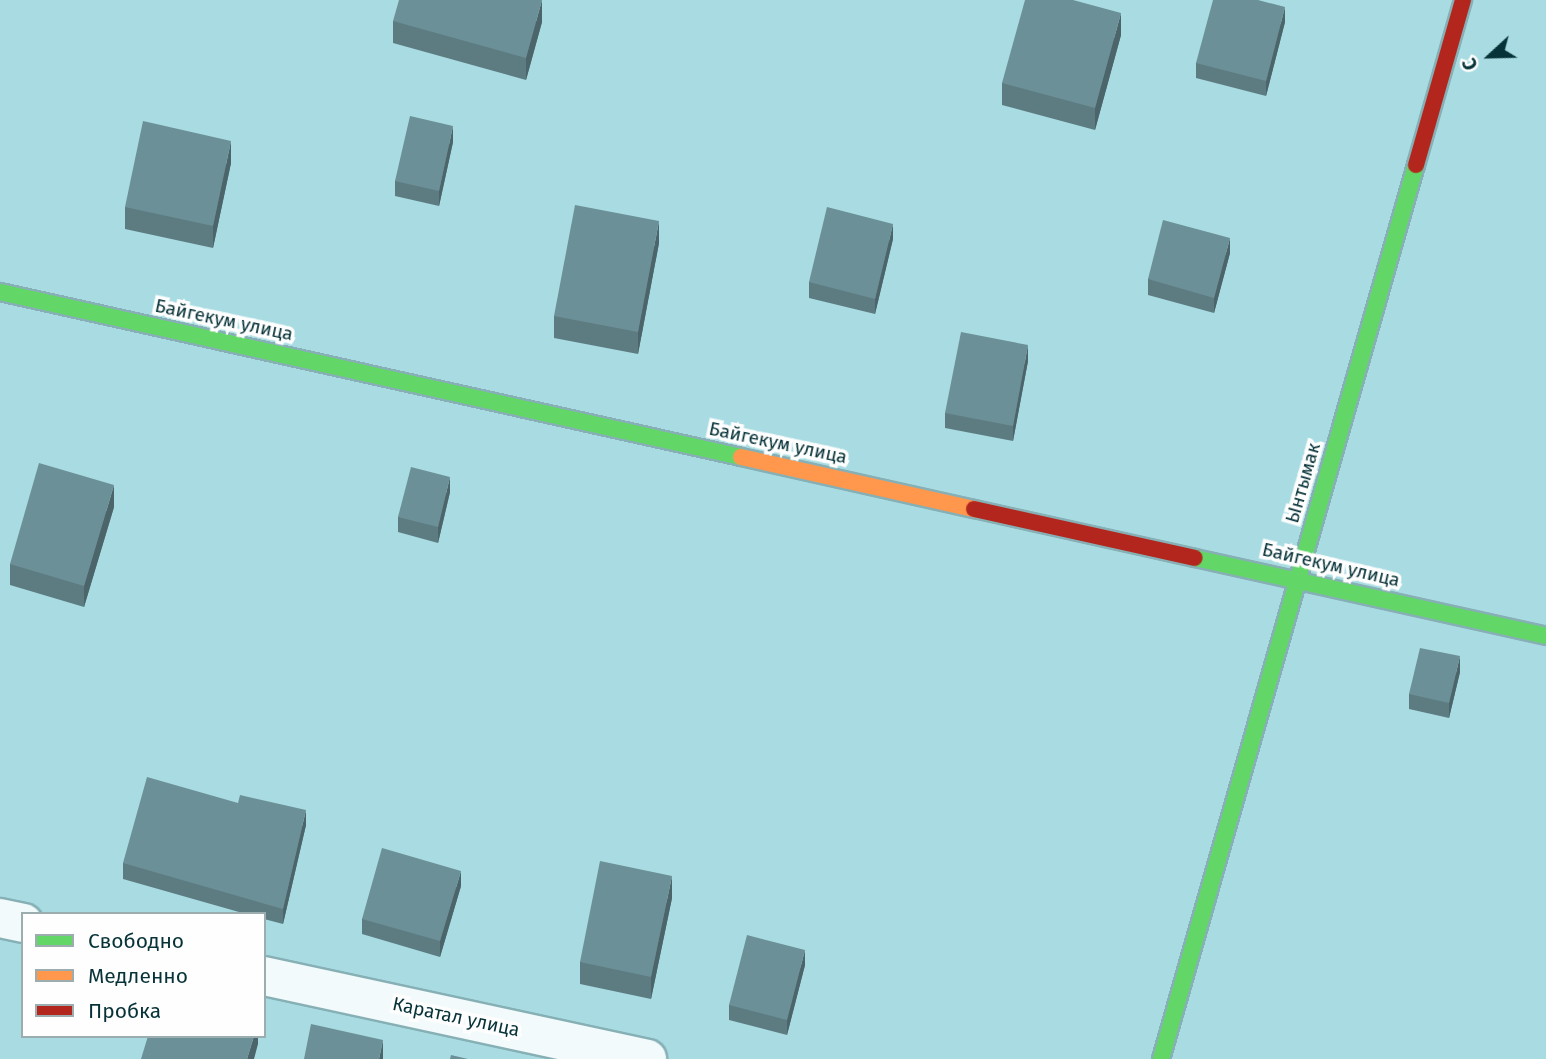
<!DOCTYPE html>
<meta charset="utf-8">
<style>
body{margin:0}
#map{position:relative;width:1546px;height:1059px;overflow:hidden;background:#a8dce2;font-family:"Fira Sans",sans-serif}
div>[style]{position:absolute}
.roads{filter:drop-shadow(2px 0 #86b0b5) drop-shadow(-2px 0 #86b0b5) drop-shadow(0 2px #86b0b5) drop-shadow(0 -2px #86b0b5)}
.street>*{height:38px;margin:-19px;padding:0 19px;transform-origin:19px;border-radius:19px;background:#f2fafb}
.fast>*{height:16px;margin:-8px;padding:0 8px;transform-origin:8px;border-radius:8px;background:#63d668}
.slow>*{height:16px;margin:-8px;padding:0 8px;transform-origin:8px;border-radius:8px;background:#ff974d}
.jam>*{height:16px;margin:-8px;padding:0 8px;transform-origin:8px;border-radius:8px;background:#b3261e}
.wall>*{inset:0;background:#5d7c82}
.shaded-wall>*{inset:0;background:#4c656a}
.building>*{inset:0;background:#6c9097}
span{translate:-50% -50%;white-space:nowrap;text-align:center;line-height:1.15;-webkit-text-stroke:7px #fefefe;paint-order:stroke}
.street-label{font-size:19px;color:#073338}
.legend{position:absolute;left:21px;top:912px;width:245px;height:126px;box-sizing:border-box;background:#fefefe;border:2px solid #9badaf;margin:0;padding:9px 12px;list-style:none;font-size:21px;color:#073338}
.legend li{display:flex;align-items:center;gap:14px;height:35px}
.legend b{width:35px;border:2px solid #9badaf}
.north{position:absolute;left:1455px;top:21px;width:70px;height:70px;-webkit-text-stroke:5px #fefefe;paint-order:stroke;rotate:248deg;font-size:19px;font-weight:700;line-height:28px;text-align:center;color:#073338}
.north::after{content:'';display:block;margin:auto;width:24px;height:32px;background:#073338;clip-path:polygon(50% 0,100% 100%,50% 72%,0 100%)}
</style>
<div id="map">
<div class="roads">
<div class="street">
<i style="left:0;top:918px;width:24px;rotate:12deg"></i>
<i style="left:264px;top:976px;width:392px;rotate:12.2deg"></i>
</div>
<div class="fast">
<i style="left:0;top:292px;width:759px;rotate:12.55deg"></i>
<i style="left:1195px;top:558px;width:360px;rotate:12.5deg"></i>
<i style="left:1161px;top:1059px;width:930px;rotate:-74.08deg"></i>
</div>
<div class="slow">
<i style="left:741px;top:457px;width:239px;rotate:12.6deg"></i>
</div>
<div class="jam">
<i style="left:1416px;top:165px;width:172px;rotate:-74.1deg"></i>
<i style="left:974px;top:509px;width:226px;rotate:12.5deg"></i>
</div>
</div>
<div class="wall">
<i style="clip-path:polygon(393px 21px,542px 22px,526px 80px,393px 43px)"></i>
<i style="clip-path:polygon(1285px 22px,1266px 96px,1196px 78px,1196px 63px)"></i>
<i style="clip-path:polygon(1121px 35px,1095px 130px,1002px 105px,1002px 83px)"></i>
<i style="clip-path:polygon(453px 142px,439px 206px,395px 196px,395px 181px)"></i>
<i style="clip-path:polygon(231px 163px,213px 248px,125px 229px,125px 207px)"></i>
<i style="clip-path:polygon(893px 239px,875px 314px,809px 298px,809px 282px)"></i>
<i style="clip-path:polygon(659px 243px,638px 354px,554px 338px,554px 316px)"></i>
<i style="clip-path:polygon(1230px 253px,1214px 313px,1148px 295px,1148px 279px)"></i>
<i style="clip-path:polygon(1028px 361px,1013px 441px,945px 428px,945px 413px)"></i>
<i style="clip-path:polygon(450px 492px,438px 543px,398px 532px,398px 517px)"></i>
<i style="clip-path:polygon(114px 507px,84px 607px,10px 585px,10px 564px)"></i>
<i style="clip-path:polygon(1460px 672px,1449px 718px,1409px 709px,1409px 694px)"></i>
<i style="clip-path:polygon(306px 825px,283px 924px,264px 919px,264px 914px,246px 914px,123px 879px,123px 863px)"></i>
<i style="clip-path:polygon(461px 886px,440px 957px,362px 934px,362px 919px)"></i>
<i style="clip-path:polygon(672px 898px,651px 999px,580px 984px,580px 962px)"></i>
<i style="clip-path:polygon(805px 965px,787px 1035px,729px 1020px,729px 1005px)"></i>
</div>
<div class="shaded-wall">
<i style="clip-path:polygon(542px 0,542px 22px,526px 80px,526px 58px)"></i>
<i style="clip-path:polygon(1285px 7px,1285px 22px,1266px 96px,1266px 81px)"></i>
<i style="clip-path:polygon(1121px 13px,1121px 35px,1095px 130px,1095px 108px)"></i>
<i style="clip-path:polygon(453px 126px,453px 142px,439px 206px,439px 191px)"></i>
<i style="clip-path:polygon(231px 141px,231px 163px,213px 248px,213px 226px)"></i>
<i style="clip-path:polygon(659px 221px,659px 243px,638px 354px,638px 332px)"></i>
<i style="clip-path:polygon(893px 224px,893px 239px,875px 314px,875px 299px)"></i>
<i style="clip-path:polygon(1230px 238px,1230px 253px,1214px 313px,1214px 298px)"></i>
<i style="clip-path:polygon(1028px 345px,1028px 361px,1013px 441px,1013px 426px)"></i>
<i style="clip-path:polygon(450px 477px,450px 492px,438px 543px,438px 527px)"></i>
<i style="clip-path:polygon(114px 485px,114px 507px,84px 607px,84px 586px)"></i>
<i style="clip-path:polygon(1460px 656px,1460px 672px,1449px 718px,1449px 703px)"></i>
<i style="clip-path:polygon(306px 810px,306px 825px,283px 924px,283px 909px)"></i>
<i style="clip-path:polygon(461px 871px,461px 886px,440px 957px,440px 941px)"></i>
<i style="clip-path:polygon(672px 876px,672px 898px,651px 999px,651px 977px)"></i>
<i style="clip-path:polygon(805px 950px,805px 965px,787px 1035px,787px 1020px)"></i>
<i style="clip-path:polygon(254px 1036px,258px 1036px,258px 1044px,254px 1059px,247px 1059px)"></i>
<i style="clip-path:polygon(383px 1040px,383px 1059px,379px 1059px)"></i>
</div>
<div class="building">
<i style="clip-path:polygon(399px 0,542px 0,526px 58px,393px 21px)"></i>
<i style="clip-path:polygon(1025px 0,1073px 0,1121px 13px,1095px 108px,1002px 83px)"></i>
<i style="clip-path:polygon(1213px 0,1258px 0,1285px 7px,1266px 81px,1196px 63px)"></i>
<i style="clip-path:polygon(410px 116px,453px 126px,439px 191px,395px 181px)"></i>
<i style="clip-path:polygon(143px 121px,231px 141px,213px 226px,125px 207px)"></i>
<i style="clip-path:polygon(575px 205px,659px 221px,638px 332px,554px 316px)"></i>
<i style="clip-path:polygon(827px 207px,893px 224px,875px 299px,809px 282px)"></i>
<i style="clip-path:polygon(1163px 220px,1230px 238px,1214px 298px,1148px 279px)"></i>
<i style="clip-path:polygon(961px 332px,1028px 345px,1013px 426px,945px 413px)"></i>
<i style="clip-path:polygon(39px 463px,114px 485px,84px 586px,10px 564px)"></i>
<i style="clip-path:polygon(411px 467px,450px 477px,438px 527px,398px 517px)"></i>
<i style="clip-path:polygon(1420px 648px,1460px 656px,1449px 703px,1409px 694px)"></i>
<i style="clip-path:polygon(147px 777px,238px 803px,240px 795px,306px 810px,283px 909px,123px 863px)"></i>
<i style="clip-path:polygon(382px 848px,461px 871px,440px 941px,362px 919px)"></i>
<i style="clip-path:polygon(600px 861px,672px 876px,651px 977px,580px 962px)"></i>
<i style="clip-path:polygon(747px 935px,805px 950px,787px 1020px,729px 1005px)"></i>
<i style="clip-path:polygon(311px 1024px,383px 1040px,379px 1059px,304px 1059px)"></i>
<i style="clip-path:polygon(148px 1036px,254px 1036px,247px 1059px,141px 1059px)"></i>
<i style="clip-path:polygon(451px 1055px,468px 1059px,450px 1059px)"></i>
</div>
<div class="street-label">
<span style="left:224px;top:320px;rotate:12deg">Байгекум улица</span>
<span style="left:778px;top:443px;rotate:12deg">Байгекум улица</span>
<span style="left:1303px;top:483px;rotate:-74deg">Ынтымак</span>
<span style="left:1331px;top:565px;rotate:13deg">Байгекум улица</span>
<span style="left:456px;top:1017px;rotate:12deg">Каратал улица</span>
</div>
<ul class="legend">
<li><b style="height:9px;background:#63d668"></b>Свободно</li>
<li><b style="height:9px;background:#ff974d"></b>Медленно</li>
<li><b style="height:9px;background:#b3261e"></b>Пробка</li>
</ul>
<div class="north">С</div>
</div>
